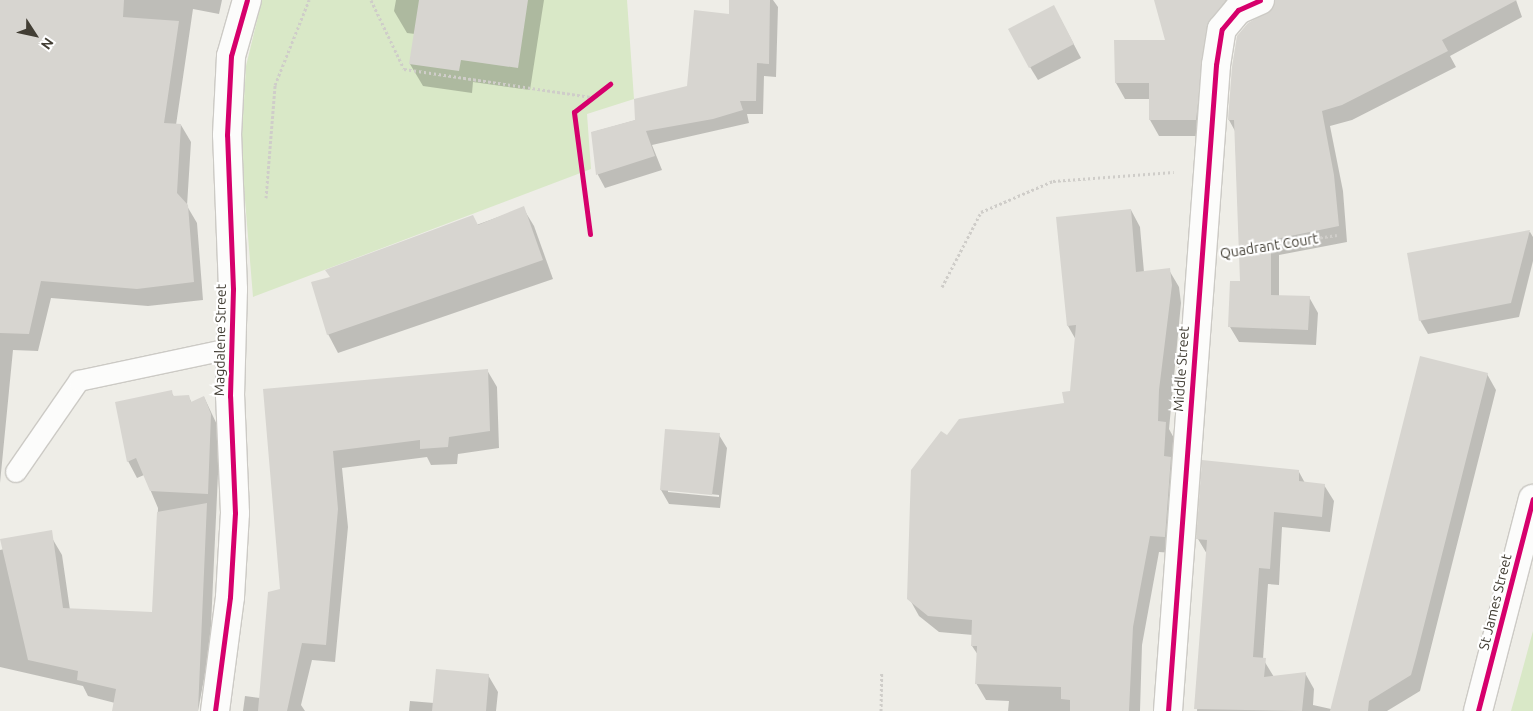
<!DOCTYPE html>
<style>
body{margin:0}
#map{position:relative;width:1533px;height:711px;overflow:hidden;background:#eeede7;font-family:Ubuntu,sans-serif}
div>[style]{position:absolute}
.green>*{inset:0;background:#d9e8c7}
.shadow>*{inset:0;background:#0003}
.building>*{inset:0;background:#d7d5d0}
.path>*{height:3px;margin-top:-1.5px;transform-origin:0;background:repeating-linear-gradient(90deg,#cfcdc9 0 2.5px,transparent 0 5px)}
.roads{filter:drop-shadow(1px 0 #cccac5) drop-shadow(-1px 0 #cccac5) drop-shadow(0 1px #cccac5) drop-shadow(0 -1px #cccac5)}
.lane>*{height:20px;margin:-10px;padding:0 10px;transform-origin:10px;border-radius:10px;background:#fcfcfb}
.street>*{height:28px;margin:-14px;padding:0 14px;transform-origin:14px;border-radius:14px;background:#fcfcfb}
.cycleway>*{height:5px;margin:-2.5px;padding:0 2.5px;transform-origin:2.5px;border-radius:2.5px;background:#d6006c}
span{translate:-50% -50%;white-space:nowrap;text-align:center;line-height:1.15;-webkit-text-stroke:4.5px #fff;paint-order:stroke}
.street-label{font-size:14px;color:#423e34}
.north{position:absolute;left:10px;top:10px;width:50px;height:50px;-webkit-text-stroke:4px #fff;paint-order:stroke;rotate:125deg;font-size:14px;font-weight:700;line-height:20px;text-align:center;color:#423e34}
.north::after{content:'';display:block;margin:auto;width:18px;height:22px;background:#423e34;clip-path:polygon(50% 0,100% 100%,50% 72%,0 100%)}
</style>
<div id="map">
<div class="green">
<i style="clip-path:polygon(262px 0,627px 0,634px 99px,587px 114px,591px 169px,253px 297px,241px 151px,246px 66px)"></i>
<i style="clip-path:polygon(1533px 631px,1533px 711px,1511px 711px,1518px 686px)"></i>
</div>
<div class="shadow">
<i style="clip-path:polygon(0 0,222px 0,219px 14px,193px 9px,176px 125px,181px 125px,191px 142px,187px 206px,197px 223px,203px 300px,148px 306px,51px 298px,38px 351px,13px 350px,0 483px)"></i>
<i style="clip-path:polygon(396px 0,544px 0,530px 90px,473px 82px,472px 93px,423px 86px,410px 64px,415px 34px,407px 33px,394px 11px)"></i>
<i style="clip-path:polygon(730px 0,773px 0,778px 7px,776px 77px,764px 76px,763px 114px,747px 114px,749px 123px,652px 145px,662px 170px,605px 188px,598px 175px,593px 132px,636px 120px,688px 87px,730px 15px)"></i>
<i style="clip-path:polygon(1156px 0,1270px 0,1235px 15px,1205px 136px,1159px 136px,1150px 120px,1150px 99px,1125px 99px,1116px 83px,1166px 41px)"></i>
<i style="clip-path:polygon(1272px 0,1516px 0,1522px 17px,1450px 56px,1456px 67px,1352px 120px,1330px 126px,1343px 191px,1347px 242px,1279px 255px,1279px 296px,1309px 297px,1318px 313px,1316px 345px,1239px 342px,1230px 327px,1241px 283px,1235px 131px,1229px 120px,1233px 67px,1274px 10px)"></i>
<i style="clip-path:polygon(1061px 20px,1081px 58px,1038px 80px,1030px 67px)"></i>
<i style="clip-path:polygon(523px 208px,534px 226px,553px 279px,338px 353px,328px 334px,331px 278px)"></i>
<i style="clip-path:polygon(1131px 210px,1140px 227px,1144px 272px,1169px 270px,1179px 287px,1181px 303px,1169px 429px,1175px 440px,1174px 553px,1159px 552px,1142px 645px,1140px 711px,1008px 711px,1009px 701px,986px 700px,976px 683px,978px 655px,972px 646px,973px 635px,939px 632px,919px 616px,909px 598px,947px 437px,1065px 404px,1071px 392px,1076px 340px,1068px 326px)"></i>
<i style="clip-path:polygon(1530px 232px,1533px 237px,1533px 261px,1519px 317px,1428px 334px,1420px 320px,1408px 254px)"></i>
<i style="clip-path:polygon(487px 370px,497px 387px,499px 448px,458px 454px,457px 464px,431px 465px,427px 457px,342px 468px,348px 527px,335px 662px,312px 660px,301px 705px,305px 711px,243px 711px,245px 696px,260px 698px,282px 590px,264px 390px)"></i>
<i style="clip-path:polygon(1487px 374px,1496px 390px,1420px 691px,1387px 711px,1197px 711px,1207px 554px,1198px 539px,1299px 472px,1305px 483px,1324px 485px,1334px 501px,1330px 532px,1282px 527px,1279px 585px,1268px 584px,1263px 659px,1274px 677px,1305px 673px,1314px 689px,1313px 705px,1331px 709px)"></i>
<i style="clip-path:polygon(171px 392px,175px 398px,188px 396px,192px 403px,204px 397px,220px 431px,210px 647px,198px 711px,113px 711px,115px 703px,88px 696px,83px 686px,0 667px,0 550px,52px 538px,62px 555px,70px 610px,154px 613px,158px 508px,144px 475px,137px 478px,128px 461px)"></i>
<i style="clip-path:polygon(evenodd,666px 430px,719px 435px,727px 448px,720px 508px,669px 504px,661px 490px,666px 430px,668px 490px,719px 495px,719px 497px,668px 492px,668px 490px)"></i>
<i style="clip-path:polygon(488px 675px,498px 692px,496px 711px,409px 711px,410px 701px,434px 703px)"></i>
</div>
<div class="building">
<i style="clip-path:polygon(0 0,124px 0,123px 17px,179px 21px,164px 123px,181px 124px,177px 193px,188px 205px,194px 282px,137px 289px,41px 281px,29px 334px,0 333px)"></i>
<i style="clip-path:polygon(419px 0,528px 0,518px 68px,461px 60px,459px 71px,409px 64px)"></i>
<i style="clip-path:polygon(729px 0,770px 0,769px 64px,757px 63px,756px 101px,740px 101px,743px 110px,713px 119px,646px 131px,655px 156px,596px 175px,591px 132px,635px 120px,634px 99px,687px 86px,694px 10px,729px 14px)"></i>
<i style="clip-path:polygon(1154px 0,1226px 0,1207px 26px,1196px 120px,1149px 120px,1149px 83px,1115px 83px,1114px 40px,1165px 40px)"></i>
<i style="clip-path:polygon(1275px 0,1517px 0,1442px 40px,1448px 51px,1342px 105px,1322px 111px,1334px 175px,1339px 226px,1271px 240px,1271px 295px,1310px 296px,1308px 330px,1228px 327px,1230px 281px,1240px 281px,1234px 120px,1228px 120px,1232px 67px,1237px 36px,1248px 23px,1272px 9px)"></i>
<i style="clip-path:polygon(1054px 5px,1074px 44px,1029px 68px,1008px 29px)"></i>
<i style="clip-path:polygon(524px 206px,543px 260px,327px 335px,311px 282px,330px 277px,325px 270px,473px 215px,478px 225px)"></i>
<i style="clip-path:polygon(1131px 209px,1136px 272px,1170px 268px,1172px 285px,1159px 390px,1158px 421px,1166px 422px,1164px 456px,1171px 457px,1165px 537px,1150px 536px,1133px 627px,1129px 711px,1070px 711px,1070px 700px,1061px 699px,1061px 687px,975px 684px,977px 646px,971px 646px,972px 620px,928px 616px,907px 599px,911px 470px,941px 431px,947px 435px,959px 419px,1064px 403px,1062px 392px,1070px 391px,1076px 325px,1067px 326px,1056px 217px)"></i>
<i style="clip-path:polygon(1530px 230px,1511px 303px,1419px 321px,1407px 253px)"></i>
<i style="clip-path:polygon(1420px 356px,1488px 373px,1416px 657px,1411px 675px,1369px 701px,1368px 711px,1330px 711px)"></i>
<i style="clip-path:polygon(488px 369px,490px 431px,449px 437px,448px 447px,420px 449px,420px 440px,333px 451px,338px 509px,326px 645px,302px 643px,287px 711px,258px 711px,268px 592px,280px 589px,263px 389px)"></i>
<i style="clip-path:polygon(172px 390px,173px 396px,189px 395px,191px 402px,204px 396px,211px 414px,208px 494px,150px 491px,136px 458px,127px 462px,115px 402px)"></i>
<i style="clip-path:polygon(665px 429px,720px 433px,712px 495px,660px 490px)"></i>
<i style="clip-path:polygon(1202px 460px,1299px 470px,1299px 481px,1325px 484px,1322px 517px,1274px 512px,1270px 569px,1259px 568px,1253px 657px,1266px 658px,1264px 677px,1306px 672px,1302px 711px,1194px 709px,1207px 540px,1196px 539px)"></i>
<i style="clip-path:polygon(207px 503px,198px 711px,112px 711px,116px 689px,77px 680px,78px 671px,28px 660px,0 539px,52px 530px,63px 608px,152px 612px,157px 512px)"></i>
<i style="clip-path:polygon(436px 669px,489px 674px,486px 711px,432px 711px)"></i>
</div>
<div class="path">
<i style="left:371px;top:0;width:76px;rotate:64.4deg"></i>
<i style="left:404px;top:69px;width:189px;rotate:8.5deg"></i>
<i style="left:266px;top:198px;width:113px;rotate:-85.4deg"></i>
<i style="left:275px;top:85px;width:92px;rotate:-68.2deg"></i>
<i style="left:1236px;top:250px;width:102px;rotate:-8.4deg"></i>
<i style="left:942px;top:287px;width:85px;rotate:-62.5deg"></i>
<i style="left:981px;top:212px;width:78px;rotate:-23.3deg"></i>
<i style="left:1053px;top:181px;width:121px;rotate:-4.3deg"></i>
<i style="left:881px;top:711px;width:39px;rotate:-89deg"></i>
</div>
<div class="roads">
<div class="lane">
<i style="left:16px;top:472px;width:111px;rotate:-55.3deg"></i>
<i style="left:79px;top:381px;width:154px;rotate:-12deg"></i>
</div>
<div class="street">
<i style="left:215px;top:711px;width:115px;rotate:-82.5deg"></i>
<i style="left:230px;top:597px;width:84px;rotate:-86.6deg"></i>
<i style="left:235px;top:513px;width:117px;rotate:-92.4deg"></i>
<i style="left:230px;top:396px;width:107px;rotate:-88.4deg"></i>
<i style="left:233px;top:289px;width:154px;rotate:-92.2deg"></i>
<i style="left:227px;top:135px;width:79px;rotate:-87.1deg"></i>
<i style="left:231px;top:56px;width:58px;rotate:-74.1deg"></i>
<i style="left:1168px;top:711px;width:648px;rotate:-85.75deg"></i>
<i style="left:1216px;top:65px;width:36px;rotate:-81deg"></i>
<i style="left:1222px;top:29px;width:25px;rotate:-50deg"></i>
<i style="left:1238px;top:10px;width:24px;rotate:-24deg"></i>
<i style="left:1478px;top:711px;width:219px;rotate:-75.5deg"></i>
</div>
</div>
<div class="cycleway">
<i style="left:590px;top:234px;width:123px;rotate:-97.5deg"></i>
<i style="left:574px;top:112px;width:46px;rotate:-37.9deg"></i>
<i style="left:215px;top:711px;width:115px;rotate:-82.5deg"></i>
<i style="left:230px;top:597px;width:84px;rotate:-86.6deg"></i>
<i style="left:235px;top:513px;width:117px;rotate:-92.4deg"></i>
<i style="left:230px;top:396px;width:107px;rotate:-88.4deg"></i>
<i style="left:233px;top:289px;width:154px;rotate:-92.2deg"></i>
<i style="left:227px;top:135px;width:79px;rotate:-87.1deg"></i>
<i style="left:231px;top:56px;width:58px;rotate:-74.1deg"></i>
<i style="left:1168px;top:711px;width:648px;rotate:-85.75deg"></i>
<i style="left:1216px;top:65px;width:36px;rotate:-81deg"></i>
<i style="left:1222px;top:29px;width:25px;rotate:-50deg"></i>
<i style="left:1238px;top:10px;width:24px;rotate:-24deg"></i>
<i style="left:1478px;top:711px;width:219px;rotate:-75.5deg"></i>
</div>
<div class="street-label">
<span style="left:1269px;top:246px;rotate:-9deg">Quadrant Court</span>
<span style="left:220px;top:340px;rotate:-89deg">Magdalene Street</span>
<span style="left:1181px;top:369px;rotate:-86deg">Middle Street</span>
<span style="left:1495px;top:602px;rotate:-76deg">St James Street</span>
</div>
<div class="north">N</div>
</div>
